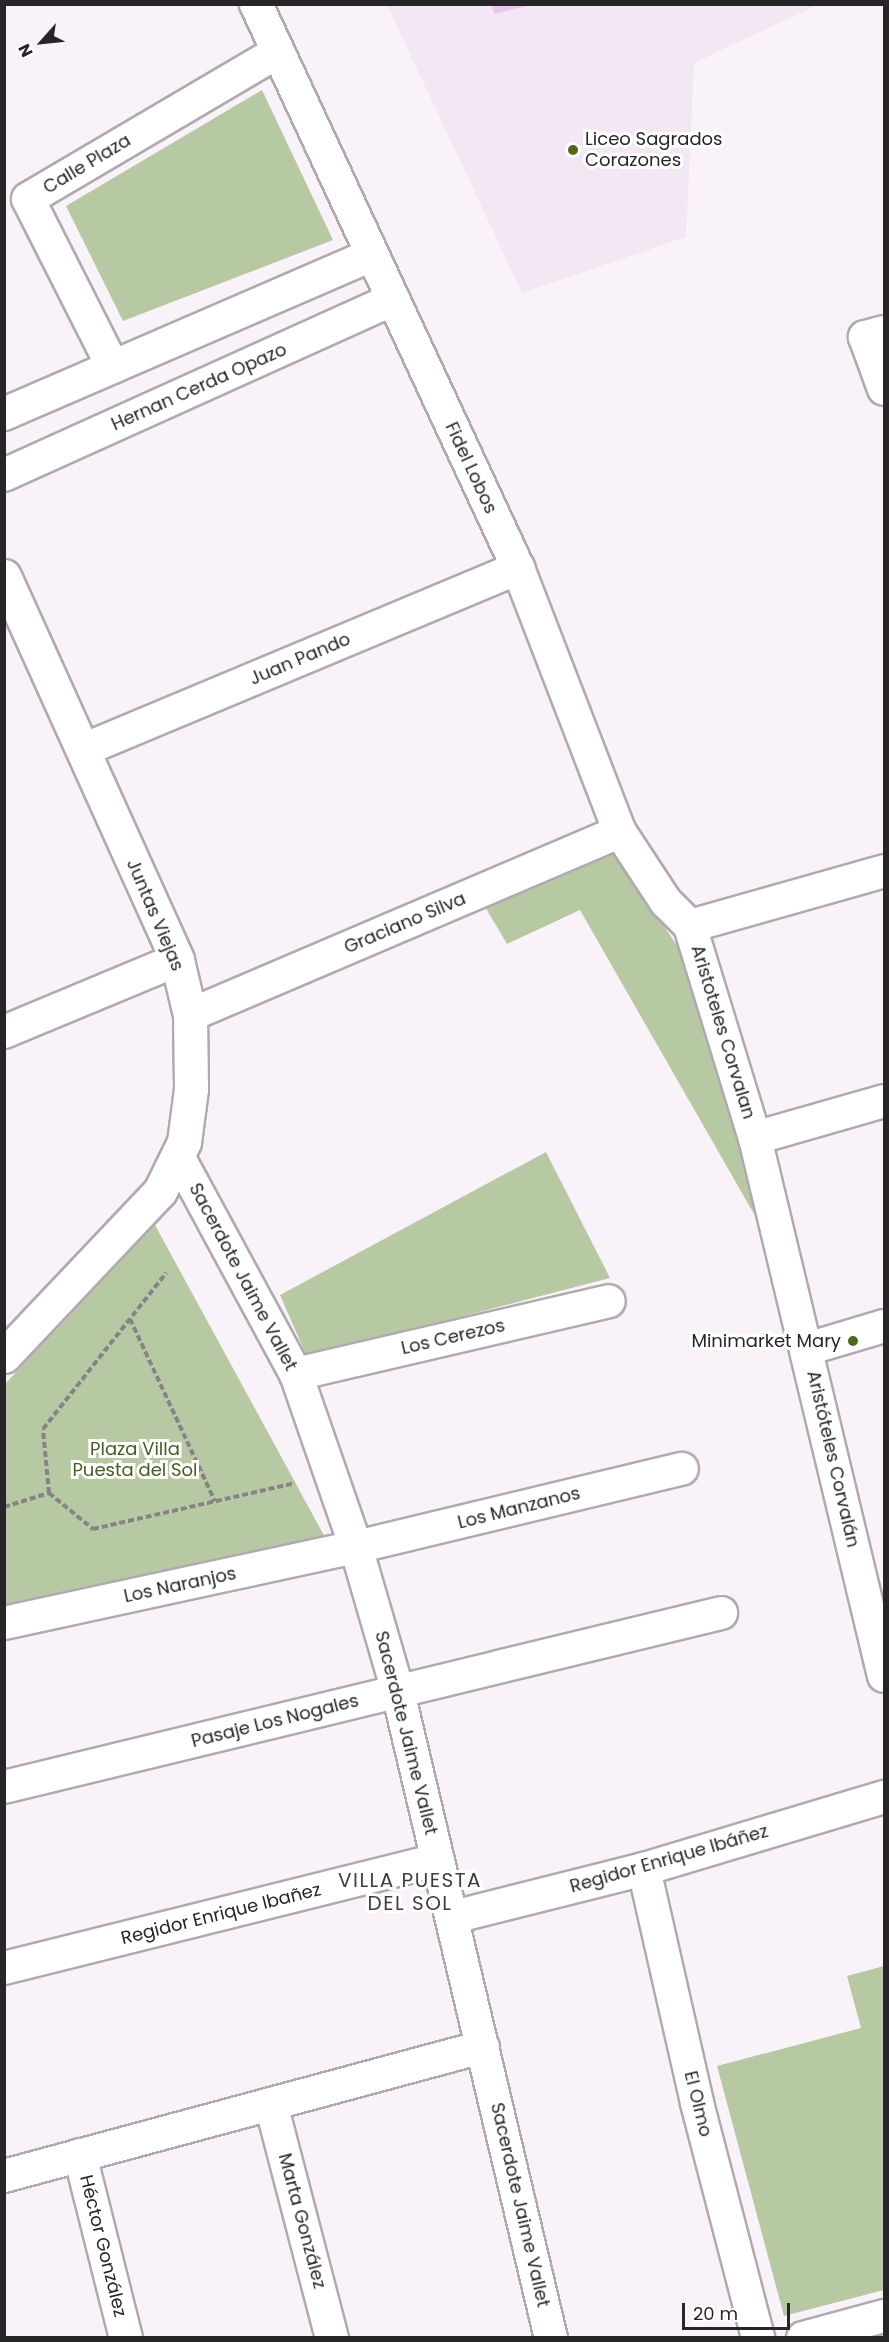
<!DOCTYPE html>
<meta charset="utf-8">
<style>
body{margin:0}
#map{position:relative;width:889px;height:2342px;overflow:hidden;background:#f9f3f9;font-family:Poppins,sans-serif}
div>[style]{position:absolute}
.built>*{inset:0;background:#f3e7f3}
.green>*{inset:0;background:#b7c9a2}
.building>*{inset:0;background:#ecc6ee}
.path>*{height:4px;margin-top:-2px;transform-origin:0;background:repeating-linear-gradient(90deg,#878387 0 6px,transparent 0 9px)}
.roads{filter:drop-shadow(2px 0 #b0aab0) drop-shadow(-2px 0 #b0aab0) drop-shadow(0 2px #b0aab0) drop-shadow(0 -2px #b0aab0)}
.street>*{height:32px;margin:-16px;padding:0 16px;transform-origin:16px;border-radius:16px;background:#fff}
.secondary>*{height:33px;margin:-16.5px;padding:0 16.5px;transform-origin:16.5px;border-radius:16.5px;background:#fff}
.dots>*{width:16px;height:16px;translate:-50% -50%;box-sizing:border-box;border:3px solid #fff;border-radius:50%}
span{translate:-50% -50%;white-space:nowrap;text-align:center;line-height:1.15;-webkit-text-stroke:6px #fff;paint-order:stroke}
.poi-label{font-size:18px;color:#272527}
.left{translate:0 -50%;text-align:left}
.right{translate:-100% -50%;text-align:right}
.street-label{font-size:18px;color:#272527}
.park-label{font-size:18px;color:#455e1a}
.neighbourhood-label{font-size:20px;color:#413c41;letter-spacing:1.5px}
.frame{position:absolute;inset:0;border:6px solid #272527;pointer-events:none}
.north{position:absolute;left:12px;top:12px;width:60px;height:60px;-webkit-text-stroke:4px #fff;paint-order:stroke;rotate:243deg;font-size:16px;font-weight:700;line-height:24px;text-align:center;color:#272527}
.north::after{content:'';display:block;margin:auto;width:21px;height:27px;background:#272527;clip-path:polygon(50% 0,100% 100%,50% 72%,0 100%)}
.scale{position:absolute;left:682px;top:2303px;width:108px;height:27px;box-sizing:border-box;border:3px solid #272527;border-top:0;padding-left:8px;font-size:18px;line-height:21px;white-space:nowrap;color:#272527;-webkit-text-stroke:4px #fff;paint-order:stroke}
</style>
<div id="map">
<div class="built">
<i style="clip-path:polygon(387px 5px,817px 5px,694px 63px,686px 237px,522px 293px)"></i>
</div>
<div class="green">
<i style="clip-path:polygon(262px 90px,333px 240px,123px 321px,66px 206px)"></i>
<i style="clip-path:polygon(613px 850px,684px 956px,751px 1175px,754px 1214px,580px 910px,507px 944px,481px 900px)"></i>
<i style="clip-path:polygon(546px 1152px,610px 1278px,307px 1357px,280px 1295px)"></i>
<i style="clip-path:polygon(155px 1225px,333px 1552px,5px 1621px,4px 1385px)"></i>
<i style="clip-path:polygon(884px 1966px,884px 2290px,784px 2316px,717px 2066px,861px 2028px,847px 1976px)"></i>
</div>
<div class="building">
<i style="clip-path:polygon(492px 4px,531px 4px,531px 5px,494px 14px)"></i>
</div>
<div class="path">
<i style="left:130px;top:1319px;width:201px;rotate:65deg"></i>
<i style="left:49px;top:1493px;width:64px;rotate:-95.4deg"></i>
<i style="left:43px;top:1429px;width:199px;rotate:-51.7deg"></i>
<i style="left:4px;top:1507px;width:47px;rotate:-17.3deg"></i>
<i style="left:49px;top:1493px;width:57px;rotate:39.3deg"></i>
<i style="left:93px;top:1529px;width:207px;rotate:-12.8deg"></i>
</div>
<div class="roads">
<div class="street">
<i style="left:256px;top:4px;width:622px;rotate:65.08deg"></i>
<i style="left:518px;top:568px;width:283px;rotate:68.9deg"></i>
<i style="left:620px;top:832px;width:84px;rotate:56.7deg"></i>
<i style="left:666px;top:902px;width:34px;rotate:45deg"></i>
<i style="left:690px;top:926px;width:222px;rotate:73deg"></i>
<i style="left:755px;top:1138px;width:553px;rotate:76.52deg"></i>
<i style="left:884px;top:332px;width:20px;rotate:165deg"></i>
<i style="left:865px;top:337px;width:55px;rotate:69.9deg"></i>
<i style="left:113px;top:367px;width:188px;rotate:-116.8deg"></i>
<i style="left:28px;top:199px;width:290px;rotate:-30.5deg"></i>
<i style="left:4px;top:414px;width:401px;rotate:-23.4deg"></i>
<i style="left:4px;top:475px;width:427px;rotate:-24.3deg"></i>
<i style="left:83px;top:750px;width:472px;rotate:-22.7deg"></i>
<i style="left:690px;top:926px;width:202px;rotate:-15.8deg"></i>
<i style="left:190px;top:1015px;width:467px;rotate:-23.1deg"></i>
<i style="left:4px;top:1032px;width:187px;rotate:-22.6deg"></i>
<i style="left:755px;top:1138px;width:134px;rotate:-16deg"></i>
<i style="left:179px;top:1158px;width:246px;rotate:61.6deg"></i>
<i style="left:296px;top:1374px;width:183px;rotate:70.9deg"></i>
<i style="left:356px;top:1547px;width:151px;rotate:73.8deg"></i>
<i style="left:398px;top:1692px;width:664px;rotate:76.68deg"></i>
<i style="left:807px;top:1349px;width:80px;rotate:-16.6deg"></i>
<i style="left:296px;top:1374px;width:321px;rotate:-13.1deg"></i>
<i style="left:4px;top:1623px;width:360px;rotate:-12.2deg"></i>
<i style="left:356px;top:1547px;width:335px;rotate:-13.5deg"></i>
<i style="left:4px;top:1787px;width:738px;rotate:-13.64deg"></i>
<i style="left:644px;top:1869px;width:240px;rotate:77.2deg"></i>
<i style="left:697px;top:2103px;width:243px;rotate:75.4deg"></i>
<i style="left:453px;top:1917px;width:197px;rotate:-14.1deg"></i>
<i style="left:644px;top:1869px;width:251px;rotate:-16.7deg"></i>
<i style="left:4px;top:1968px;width:447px;rotate:-14deg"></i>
<i style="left:271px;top:2104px;width:242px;rotate:75.4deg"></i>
<i style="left:80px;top:2155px;width:189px;rotate:75.9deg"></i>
<i style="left:4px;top:2176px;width:496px;rotate:-15.1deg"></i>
<i style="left:803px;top:2338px;width:84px;rotate:-15.2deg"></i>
</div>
<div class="secondary">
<i style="left:4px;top:576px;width:421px;rotate:65.7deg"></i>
<i style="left:177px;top:960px;width:57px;rotate:76.7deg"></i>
<i style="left:190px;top:1015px;width:74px;rotate:89.2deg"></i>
<i style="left:191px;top:1089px;width:53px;rotate:97.5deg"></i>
<i style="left:184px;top:1142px;width:55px;rotate:116.1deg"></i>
<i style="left:160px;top:1191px;width:227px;rotate:133.4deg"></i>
</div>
</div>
<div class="dots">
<i style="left:573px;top:150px;background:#4c691c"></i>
<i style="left:853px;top:1341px;background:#4c691c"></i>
</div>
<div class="poi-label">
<span class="left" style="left:585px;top:150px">Liceo Sagrados<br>Corazones</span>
<span class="right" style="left:841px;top:1341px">Minimarket Mary</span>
</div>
<div class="street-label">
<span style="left:87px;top:164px;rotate:-31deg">Calle Plaza</span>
<span style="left:199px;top:387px;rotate:-24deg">Hernan Cerda Opazo</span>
<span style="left:471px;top:468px;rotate:65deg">Fidel Lobos</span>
<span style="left:300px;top:659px;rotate:-23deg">Juan Pando</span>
<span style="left:155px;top:915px;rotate:67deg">Juntas Viejas</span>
<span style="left:405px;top:923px;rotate:-23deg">Graciano Silva</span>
<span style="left:723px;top:1032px;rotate:73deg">Aristoteles Corvalan</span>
<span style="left:243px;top:1277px;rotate:62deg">Sacerdote Jaime Vallet</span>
<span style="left:453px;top:1337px;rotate:-13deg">Los Cerezos</span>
<span style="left:833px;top:1459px;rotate:77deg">Aristóteles Corvalán</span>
<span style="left:519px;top:1508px;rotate:-14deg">Los Manzanos</span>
<span style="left:180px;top:1585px;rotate:-12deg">Los Naranjos</span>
<span style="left:275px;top:1721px;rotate:-14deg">Pasaje Los Nogales</span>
<span style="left:406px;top:1733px;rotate:76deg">Sacerdote Jaime Vallet</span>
<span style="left:669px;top:1859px;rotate:-16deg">Regidor Enrique Ibáñez</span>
<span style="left:221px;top:1914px;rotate:-14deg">Regidor Enrique Ibañez</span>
<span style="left:698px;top:2104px;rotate:76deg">El Olmo</span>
<span style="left:520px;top:2205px;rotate:77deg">Sacerdote Jaime Vallet</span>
<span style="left:302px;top:2221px;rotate:75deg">Marta González</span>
<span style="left:103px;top:2246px;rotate:76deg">Héctor González</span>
</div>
<div class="park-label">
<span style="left:135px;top:1460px">Plaza Villa<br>Puesta del Sol</span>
</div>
<div class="neighbourhood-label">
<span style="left:410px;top:1892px">VILLA PUESTA<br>DEL SOL</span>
</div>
<div class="frame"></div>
<div class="north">N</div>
<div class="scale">20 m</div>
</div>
